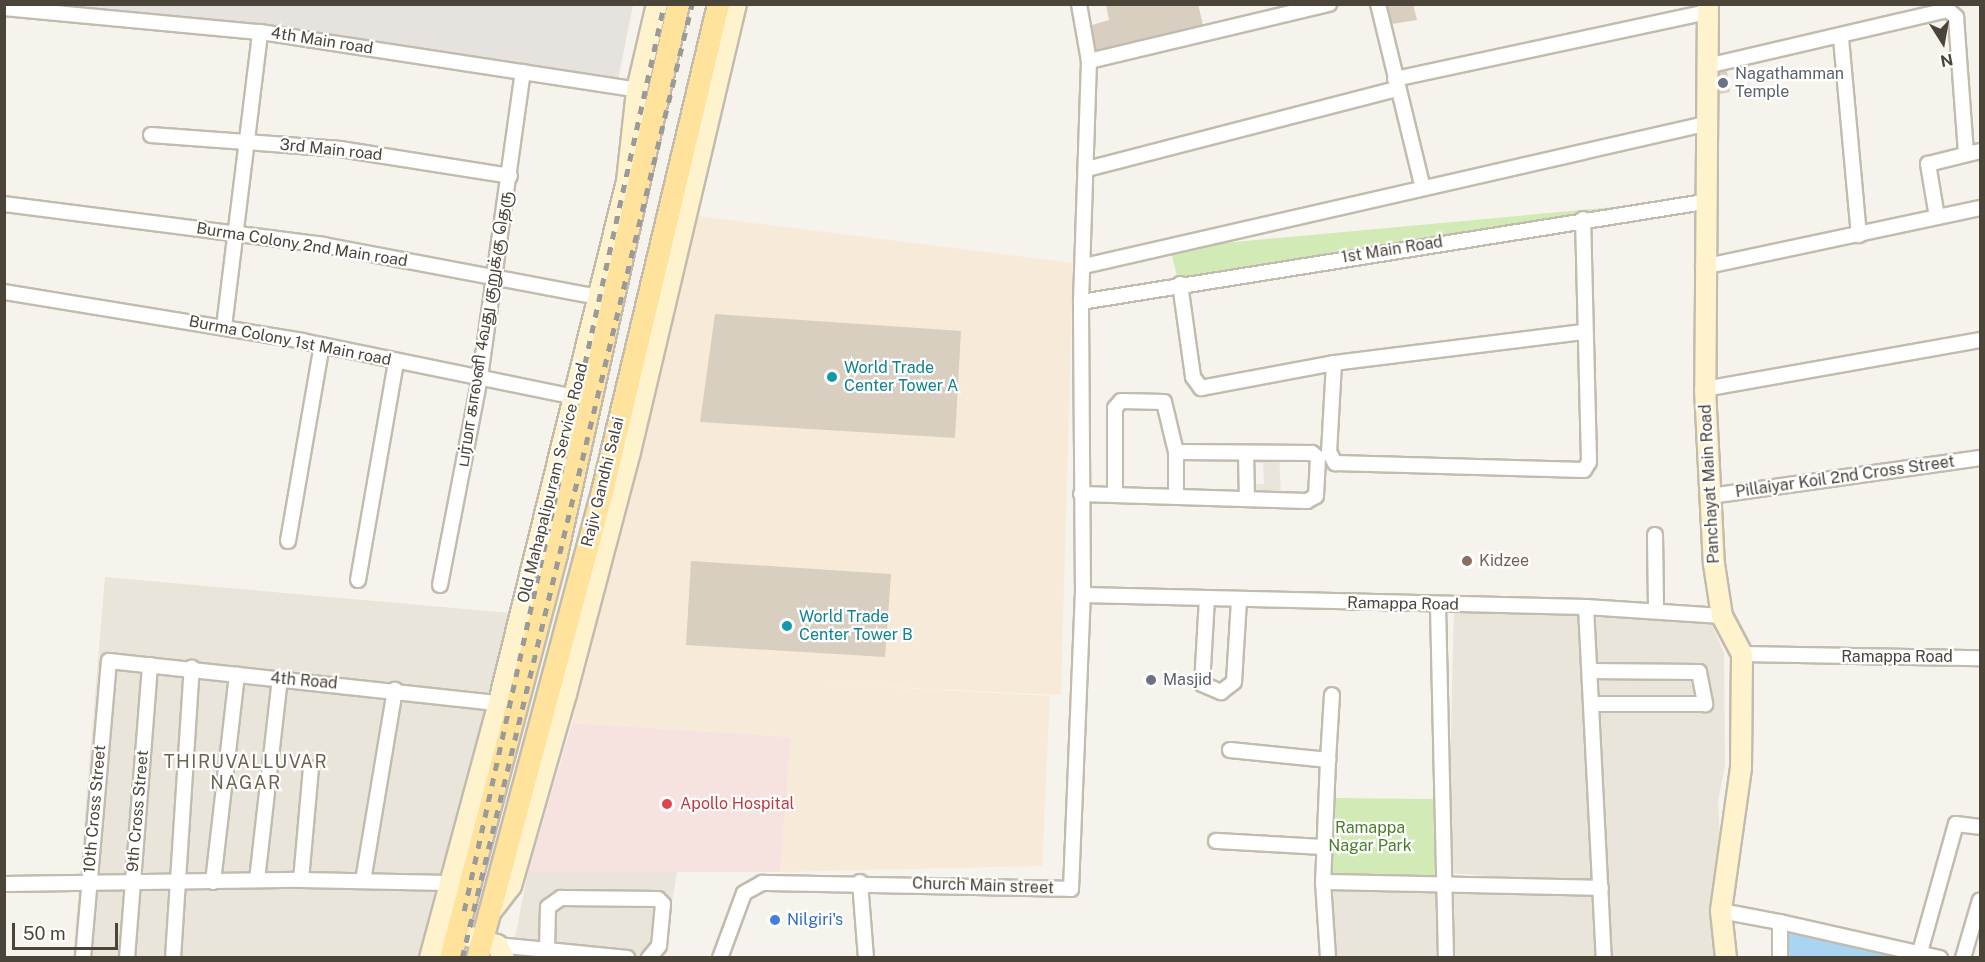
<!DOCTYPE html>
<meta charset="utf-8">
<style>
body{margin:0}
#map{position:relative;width:1985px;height:962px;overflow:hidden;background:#f6f3ec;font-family:"Public Sans","Noto Sans Tamil",sans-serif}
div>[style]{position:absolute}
.residential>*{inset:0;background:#eae5da}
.commercial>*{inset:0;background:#f7ead8}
.industrial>*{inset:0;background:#e6e2dd}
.medical>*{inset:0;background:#f6e3e0}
.green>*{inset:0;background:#d2eab5}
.water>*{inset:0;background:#a9d4f2}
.building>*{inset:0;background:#d8cfc1}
.roads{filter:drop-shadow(2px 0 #c2bbae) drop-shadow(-2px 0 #c2bbae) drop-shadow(0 2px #c2bbae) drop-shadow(0 -2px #c2bbae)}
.street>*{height:14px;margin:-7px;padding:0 7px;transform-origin:7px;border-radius:7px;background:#fff}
.secondary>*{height:20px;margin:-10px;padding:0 10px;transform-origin:10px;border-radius:10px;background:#fff3cd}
.primary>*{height:21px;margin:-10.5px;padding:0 10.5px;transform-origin:10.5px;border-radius:10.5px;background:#ffe39c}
.rail>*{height:4.5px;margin-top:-2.25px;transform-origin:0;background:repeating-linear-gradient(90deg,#9a9a9a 0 8px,transparent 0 16px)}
.dots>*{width:16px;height:16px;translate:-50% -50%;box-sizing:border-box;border:3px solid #fff;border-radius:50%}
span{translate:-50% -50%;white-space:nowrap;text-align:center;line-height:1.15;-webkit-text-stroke:4.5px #fff;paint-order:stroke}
.street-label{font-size:16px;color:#4b4439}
.worship-label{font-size:16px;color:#5b616d}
.left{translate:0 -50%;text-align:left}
.culture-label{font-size:16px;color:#0d838f}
.education-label{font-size:16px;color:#785e54}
.health-label{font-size:16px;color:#be3a42}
.park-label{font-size:16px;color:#4a7f2a}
.shop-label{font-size:16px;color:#366cbe}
.neighbourhood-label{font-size:18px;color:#6e6250;letter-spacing:1.5px}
.frame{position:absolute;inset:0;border:6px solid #4b4439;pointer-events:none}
.north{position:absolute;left:1913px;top:12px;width:60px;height:60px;-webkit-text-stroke:4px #fff;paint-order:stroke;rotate:169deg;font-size:16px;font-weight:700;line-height:24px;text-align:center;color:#4b4439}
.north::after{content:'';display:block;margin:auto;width:21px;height:27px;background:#4b4439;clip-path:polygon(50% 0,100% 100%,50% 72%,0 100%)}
.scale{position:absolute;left:12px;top:923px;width:106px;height:27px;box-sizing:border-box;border:3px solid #4b4439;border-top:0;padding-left:8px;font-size:18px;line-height:21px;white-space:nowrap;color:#4b4439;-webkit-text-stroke:4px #fff;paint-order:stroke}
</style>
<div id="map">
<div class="residential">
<i style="clip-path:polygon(1279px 453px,1281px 494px,1257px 495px,1256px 484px,1264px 484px,1263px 463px,1255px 463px,1255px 455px)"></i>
<i style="clip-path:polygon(105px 577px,521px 614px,440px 957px,73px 958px)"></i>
<i style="clip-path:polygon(1454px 604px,1585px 608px,1592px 883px,1448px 873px)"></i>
<i style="clip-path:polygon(1588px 609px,1710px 620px,1724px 653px,1725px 766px,1718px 801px,1726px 957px,1604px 957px)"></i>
<i style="clip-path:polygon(528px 872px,677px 872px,663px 957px,517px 957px,514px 943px)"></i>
<i style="clip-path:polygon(1436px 888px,1438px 957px,1335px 957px,1330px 889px)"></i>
<i style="clip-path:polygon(1595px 892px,1598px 957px,1453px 957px,1445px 893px)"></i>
</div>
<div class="commercial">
<i style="clip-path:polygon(689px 215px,1073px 263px,1061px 695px,822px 684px,1050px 696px,1042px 866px,780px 872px,791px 737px,572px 723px)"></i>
</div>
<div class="industrial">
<i style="clip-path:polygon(5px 4px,633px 5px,617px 85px,5px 9px)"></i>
</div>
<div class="medical">
<i style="clip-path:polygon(572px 723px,791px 737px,780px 872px,528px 872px)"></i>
</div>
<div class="green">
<i style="clip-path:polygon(1701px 199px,1178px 280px,1170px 248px)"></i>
<i style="clip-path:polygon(1332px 798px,1433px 799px,1435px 877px,1330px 875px)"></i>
</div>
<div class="water">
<i style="clip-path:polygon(1788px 931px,1909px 957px,1786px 958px)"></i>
</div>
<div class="building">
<i style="clip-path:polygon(1106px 4px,1198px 4px,1203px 25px,1096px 50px,1092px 25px,1109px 20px)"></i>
<i style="clip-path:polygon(1387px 4px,1413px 4px,1417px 20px,1392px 24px)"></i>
<i style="clip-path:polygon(1727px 71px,1730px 92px,1720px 94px,1719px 72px)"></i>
<i style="clip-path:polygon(715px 314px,961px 331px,955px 438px,700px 422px)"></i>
<i style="clip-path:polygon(691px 561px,891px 574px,885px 657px,686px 645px)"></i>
</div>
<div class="roads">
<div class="street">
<i style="left:1378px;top:4px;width:186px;rotate:76.3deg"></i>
<i style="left:4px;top:8px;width:257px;rotate:5.4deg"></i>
<i style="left:260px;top:32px;width:381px;rotate:8.7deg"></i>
<i style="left:1841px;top:38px;width:198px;rotate:84.8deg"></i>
<i style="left:1089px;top:61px;width:247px;rotate:-13.4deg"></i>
<i style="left:1707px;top:66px;width:247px;rotate:-13.1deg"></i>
<i style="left:1948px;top:10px;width:11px;rotate:41deg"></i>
<i style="left:1956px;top:17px;width:137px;rotate:85.8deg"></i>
<i style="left:1395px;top:79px;width:320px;rotate:-12.1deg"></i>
<i style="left:151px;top:135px;width:190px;rotate:4.2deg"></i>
<i style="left:340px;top:149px;width:172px;rotate:9deg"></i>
<i style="left:1087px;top:169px;width:320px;rotate:-14.5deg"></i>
<i style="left:4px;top:204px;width:322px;rotate:7.3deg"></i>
<i style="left:323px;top:245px;width:279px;rotate:10.7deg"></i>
<i style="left:1937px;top:217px;width:54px;rotate:-99.6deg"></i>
<i style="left:1928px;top:164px;width:54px;rotate:-14deg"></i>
<i style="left:1084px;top:266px;width:637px;rotate:-12.88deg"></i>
<i style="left:1703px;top:267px;width:283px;rotate:-12deg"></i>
<i style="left:1180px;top:284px;width:94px;rotate:82deg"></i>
<i style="left:1193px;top:377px;width:14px;rotate:54deg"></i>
<i style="left:1201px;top:388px;width:135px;rotate:-10.6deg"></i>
<i style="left:1334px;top:363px;width:252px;rotate:-7.1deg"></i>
<i style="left:4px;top:292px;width:302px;rotate:9.3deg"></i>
<i style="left:302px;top:341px;width:279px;rotate:11.6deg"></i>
<i style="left:1081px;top:302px;width:631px;rotate:-9.12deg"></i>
<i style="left:224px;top:327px;width:297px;rotate:-83deg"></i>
<i style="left:1334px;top:363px;width:89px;rotate:93.2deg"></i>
<i style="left:1329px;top:452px;width:13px;rotate:61deg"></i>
<i style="left:1335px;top:463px;width:249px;rotate:1.6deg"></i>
<i style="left:1584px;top:470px;width:9px;rotate:-58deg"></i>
<i style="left:1589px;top:462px;width:243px;rotate:-91.4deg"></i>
<i style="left:1705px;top:389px;width:279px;rotate:-10.1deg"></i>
<i style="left:1246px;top:453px;width:46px;rotate:88.8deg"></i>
<i style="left:1081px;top:494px;width:226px;rotate:1.8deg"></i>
<i style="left:1307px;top:501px;width:10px;rotate:-29deg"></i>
<i style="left:1316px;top:496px;width:38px;rotate:-87deg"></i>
<i style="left:1318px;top:458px;width:8px;rotate:-140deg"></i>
<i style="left:1312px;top:453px;width:136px;rotate:-179.6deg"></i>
<i style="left:1176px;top:452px;width:44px;rotate:90deg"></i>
<i style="left:1115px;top:494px;width:86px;rotate:-90deg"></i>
<i style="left:1115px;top:408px;width:9px;rotate:-49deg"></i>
<i style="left:1121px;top:401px;width:43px;rotate:1.3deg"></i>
<i style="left:1164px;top:402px;width:51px;rotate:76.5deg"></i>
<i style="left:1710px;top:496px;width:273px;rotate:-8deg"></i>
<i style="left:1655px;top:535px;width:76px;rotate:89.2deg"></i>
<i style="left:288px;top:541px;width:199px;rotate:-80.2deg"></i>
<i style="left:358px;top:580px;width:221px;rotate:-80.1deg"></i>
<i style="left:440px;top:585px;width:212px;rotate:-79.1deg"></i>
<i style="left:480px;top:377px;width:308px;rotate:-82deg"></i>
<i style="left:1083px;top:595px;width:503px;rotate:1.37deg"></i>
<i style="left:1586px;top:607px;width:136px;rotate:3.8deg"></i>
<i style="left:1207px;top:598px;width:86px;rotate:93.3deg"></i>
<i style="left:1202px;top:684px;width:21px;rotate:23deg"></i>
<i style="left:1221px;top:692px;width:16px;rotate:-38deg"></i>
<i style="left:1234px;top:682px;width:82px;rotate:-86.5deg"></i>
<i style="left:1438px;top:606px;width:352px;rotate:88.7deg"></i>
<i style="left:1586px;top:607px;width:351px;rotate:87.1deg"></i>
<i style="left:1742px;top:654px;width:238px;rotate:1deg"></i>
<i style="left:1590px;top:671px;width:109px;rotate:0.5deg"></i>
<i style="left:1699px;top:672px;width:33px;rotate:79deg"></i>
<i style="left:1705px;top:704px;width:114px;rotate:180deg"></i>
<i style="left:1230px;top:750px;width:99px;rotate:5.8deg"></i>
<i style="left:1328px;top:760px;width:65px;rotate:-86.5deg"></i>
<i style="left:1328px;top:760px;width:122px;rotate:92.3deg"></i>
<i style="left:1323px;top:882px;width:76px;rotate:86.2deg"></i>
<i style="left:1216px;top:841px;width:108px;rotate:3.2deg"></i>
<i style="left:257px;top:880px;width:202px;rotate:-83.5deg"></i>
<i style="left:301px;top:880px;width:112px;rotate:-84.9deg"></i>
<i style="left:363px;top:881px;width:194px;rotate:-80.5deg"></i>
<i style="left:213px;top:882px;width:209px;rotate:-83.4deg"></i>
<i style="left:860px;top:882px;width:76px;rotate:85.5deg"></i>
<i style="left:1323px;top:882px;width:278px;rotate:1.2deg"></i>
<i style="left:4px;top:884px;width:297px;rotate:-0.8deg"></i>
<i style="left:301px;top:880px;width:147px;rotate:1.2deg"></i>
<i style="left:1721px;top:911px;width:60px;rotate:10.6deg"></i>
<i style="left:497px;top:945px;width:131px;rotate:5.7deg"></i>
<i style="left:547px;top:950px;width:43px;rotate:-88.7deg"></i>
<i style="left:548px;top:907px;width:16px;rotate:-35deg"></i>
<i style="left:561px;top:898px;width:97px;rotate:0.6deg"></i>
<i style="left:658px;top:899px;width:7px;rotate:45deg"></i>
<i style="left:663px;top:904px;width:42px;rotate:95.4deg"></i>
<i style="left:659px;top:946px;width:16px;rotate:130deg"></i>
<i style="left:1920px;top:952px;width:133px;rotate:-74.3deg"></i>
<i style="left:1956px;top:824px;width:24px;rotate:7deg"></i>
<i style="left:83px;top:958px;width:298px;rotate:-85deg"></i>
<i style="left:109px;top:661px;width:401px;rotate:6.2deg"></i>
<i style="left:127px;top:958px;width:294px;rotate:-85.5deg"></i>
<i style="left:173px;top:958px;width:291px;rotate:-86.3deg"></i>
<i style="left:720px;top:958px;width:69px;rotate:-69.7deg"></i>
<i style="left:744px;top:893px;width:21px;rotate:-29deg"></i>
<i style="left:762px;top:883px;width:309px;rotate:1.1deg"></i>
<i style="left:1071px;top:889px;width:294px;rotate:-87.7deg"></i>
<i style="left:1083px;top:595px;width:293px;rotate:-90.4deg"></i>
<i style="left:1081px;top:302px;width:241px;rotate:-88.1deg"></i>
<i style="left:1089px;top:61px;width:58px;rotate:-100deg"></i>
<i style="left:1780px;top:958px;width:36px;rotate:-90deg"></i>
<i style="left:1780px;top:922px;width:164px;rotate:12.7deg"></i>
<i style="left:1963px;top:958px;width:60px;rotate:-73.7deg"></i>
</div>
<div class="secondary">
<i style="left:1708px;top:4px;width:385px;rotate:90.4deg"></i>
<i style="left:1705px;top:389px;width:175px;rotate:87.1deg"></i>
<i style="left:1714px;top:564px;width:53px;rotate:81.3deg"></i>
<i style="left:1722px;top:616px;width:43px;rotate:62.2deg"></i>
<i style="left:1742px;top:654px;width:114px;rotate:90.5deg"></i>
<i style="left:1741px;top:768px;width:144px;rotate:98deg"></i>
<i style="left:1721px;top:911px;width:47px;rotate:83.9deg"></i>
<i style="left:489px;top:914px;width:36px;rotate:-52deg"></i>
<i style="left:511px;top:886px;width:200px;rotate:-74deg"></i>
<i style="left:566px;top:694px;width:250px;rotate:-75.2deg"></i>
<i style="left:630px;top:452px;width:460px;rotate:-76.7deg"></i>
<i style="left:455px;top:932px;width:44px;rotate:17.2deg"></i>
<i style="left:497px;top:945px;width:15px;rotate:62deg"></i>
<i style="left:430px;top:958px;width:265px;rotate:-74.9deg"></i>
<i style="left:499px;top:702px;width:536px;rotate:-76.2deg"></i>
<i style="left:627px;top:181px;width:92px;rotate:-83.7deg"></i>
<i style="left:637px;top:90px;width:88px;rotate:-76.9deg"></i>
</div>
<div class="primary">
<i style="left:450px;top:958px;width:418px;rotate:-75.3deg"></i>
<i style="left:556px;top:554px;width:563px;rotate:-77.49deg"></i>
<i style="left:477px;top:958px;width:483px;rotate:-75deg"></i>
<i style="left:602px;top:491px;width:501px;rotate:-76.6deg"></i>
</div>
</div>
<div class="rail">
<i style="left:464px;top:911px;width:929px;rotate:-77.56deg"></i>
<i style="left:462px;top:958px;width:981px;rotate:-76.45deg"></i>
</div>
<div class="dots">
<i style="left:1723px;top:83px;background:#6b7280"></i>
<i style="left:832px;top:377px;background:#0f9aa8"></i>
<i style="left:1467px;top:561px;background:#8d6e63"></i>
<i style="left:787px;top:626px;background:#0f9aa8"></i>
<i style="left:1151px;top:680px;background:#6b7280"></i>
<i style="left:667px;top:804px;background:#e0444e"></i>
<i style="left:775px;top:920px;background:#3f7fe0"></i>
</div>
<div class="street-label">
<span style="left:322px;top:41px;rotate:9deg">4th Main road</span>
<span style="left:331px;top:150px;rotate:6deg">3rd Main road</span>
<span style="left:302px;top:245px;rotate:9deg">Burma Colony 2nd Main road</span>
<span style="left:1392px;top:250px;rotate:-9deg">1st Main Road</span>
<span style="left:485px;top:329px;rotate:-81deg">பர்மா காலனி 4வது குறுக்கு தெரு</span>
<span style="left:290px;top:341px;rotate:11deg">Burma Colony 1st Main road</span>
<span style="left:1845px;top:477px;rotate:-8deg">Pillaiyar Koil 2nd Cross Street</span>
<span style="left:603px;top:482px;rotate:-76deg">Rajiv Gandhi Salai</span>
<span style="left:553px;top:483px;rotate:-76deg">Old Mahapalipuram Service Road</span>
<span style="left:1710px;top:484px;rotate:-93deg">Panchayat Main Road</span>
<span style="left:1403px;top:604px;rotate:1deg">Ramappa Road</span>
<span style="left:1897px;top:657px">Ramappa Road</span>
<span style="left:304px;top:681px;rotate:5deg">4th Road</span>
<span style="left:95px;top:809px;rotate:-85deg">10th Cross Street</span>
<span style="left:138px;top:811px;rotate:-85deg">9th Cross Street</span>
<span style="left:983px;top:886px;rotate:2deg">Church Main street</span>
</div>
<div class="worship-label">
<span class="left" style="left:1735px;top:83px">Nagathamman<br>Temple</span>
<span class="left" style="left:1163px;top:680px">Masjid</span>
</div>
<div class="culture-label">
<span class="left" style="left:844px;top:377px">World Trade<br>Center Tower A</span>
<span class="left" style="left:799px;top:626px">World Trade<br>Center Tower B</span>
</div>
<div class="education-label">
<span class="left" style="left:1479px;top:561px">Kidzee</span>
</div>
<div class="health-label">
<span class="left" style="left:680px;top:804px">Apollo Hospital</span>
</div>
<div class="park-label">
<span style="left:1370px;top:837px">Ramappa<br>Nagar Park</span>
</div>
<div class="shop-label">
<span class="left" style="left:787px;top:920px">Nilgiri's</span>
</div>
<div class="neighbourhood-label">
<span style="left:246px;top:773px">THIRUVALLUVAR<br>NAGAR</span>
</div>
<div class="frame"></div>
<div class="north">N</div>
<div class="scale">50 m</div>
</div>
